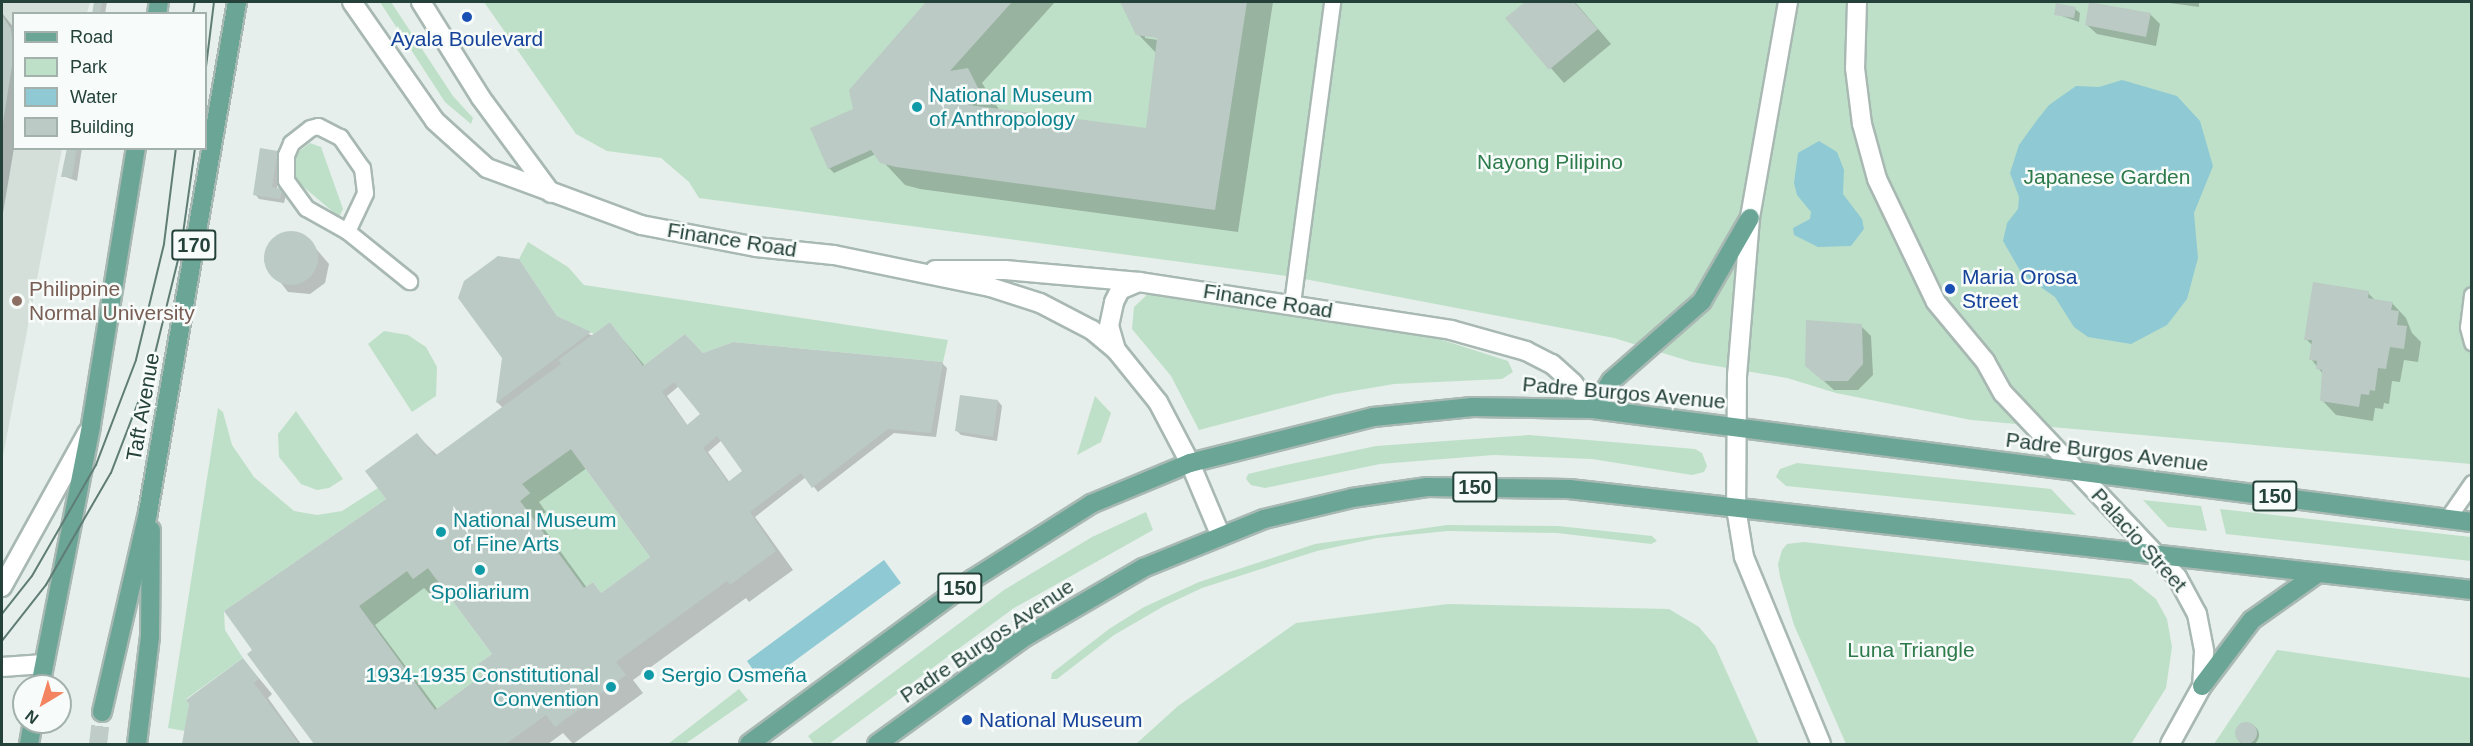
<!DOCTYPE html>
<meta charset="utf-8">
<style>
body{margin:0}
#map{position:relative;width:2473px;height:746px;overflow:hidden;background:#e6efeb;font-family:Arial,sans-serif}
div>[style]{position:absolute}
.built>*{inset:0;background:#d4dfda}
.green>*{inset:0;background:#bfe0c8}
.water>*{inset:0;background:#8ec9d4}
.shadow>*{inset:0;background:#0003}
.round{border-radius:50%}
.building>*{inset:0;background:#bbcac4}
.primary-tunnel>*{height:18px;margin-top:-9px;transform-origin:0;background:repeating-linear-gradient(90deg,#bfccc8 0 18px,transparent 0 27px)}
.roads{filter:drop-shadow(2px 0 #a8b8b2) drop-shadow(-2px 0 #a8b8b2) drop-shadow(0 2px #a8b8b2) drop-shadow(0 -2px #a8b8b2)}
.lane>*{height:15px;margin:-7.5px;padding:0 7.5px;transform-origin:7.5px;border-radius:7.5px;background:#fff}
.secondary>*{height:18px;margin:-9px;padding:0 9px;transform-origin:9px;border-radius:9px;background:#fff}
.primary>*{height:18px;margin:-9px;padding:0 9px;transform-origin:9px;border-radius:9px;background:#6aa596}
.tram>*{height:1.5px;margin:-0.75px;padding:0 0.75px;transform-origin:0.75px;border-radius:0.75px;background:#5f7d75}
.dots>*{width:16px;height:16px;translate:-50% -50%;box-sizing:border-box;border:3px solid #f7fbf9;border-radius:50%}
span{translate:-50% -50%;white-space:nowrap;text-align:center;line-height:1.15;-webkit-text-stroke:5px #f7fbf9;paint-order:stroke}
.shield-label span{padding:2px 4px;background:#f7fbf9;border:2px solid;border-radius:4px;-webkit-text-stroke-width:0}
.shield-label{font-size:20px;color:#24423a;font-weight:700}
.transit-label{font-size:21px;color:#164399}
.left{translate:0 -50%;text-align:left}
.culture-label{font-size:21px;color:#0d838f}
.right{translate:-100% -50%;text-align:right}
.park-label{font-size:21px;color:#2d7a4b}
.street-label{font-size:21px;color:#24423a}
.education-label{font-size:21px;color:#785e54}
.frame{position:absolute;inset:0;border:3px solid #24423a;pointer-events:none}
.legend{position:absolute;left:12px;top:12px;width:195px;height:138px;box-sizing:border-box;background:#f7fbf9;border:2px solid #a3b1ad;margin:0;padding:8px 10px;list-style:none;font-size:18px;color:#24423a}
.legend li{display:flex;align-items:center;gap:12px;height:30px}
.legend b{width:30px;border:2px solid #a3b1ad}
.north{position:absolute;left:12px;top:674px;width:60px;height:60px;box-sizing:border-box;background:#f7fbf9;border:2px solid #a3b1ad;border-radius:50%;rotate:218deg;font-size:16px;font-weight:700;line-height:24px;text-align:center;color:#24423a}
.north::after{content:'';display:block;margin:auto;width:21px;height:27px;background:#f4845f;clip-path:polygon(50% 0,100% 100%,50% 72%,0 100%)}
</style>
<div id="map">
<div class="built">
<i style="clip-path:polygon(2px 2px,90px 2px,87px 13px,14px 14px,14px 148px,62px 149px,2px 461px)"></i>
</div>
<div class="green">
<i style="clip-path:polygon(380px 2px,391px 2px,453px 96px,473px 118px,471px 124px,445px 102px)"></i>
<i style="clip-path:polygon(484px 2px,2471px 2px,2471px 464px,1971px 420px,1836px 393px,1787px 378px,1692px 362px,1614px 338px,1294px 277px,699px 198px,689px 182px,661px 158px,607px 151px,576px 134px)"></i>
<i style="clip-path:polygon(310px 143px,321px 147px,343px 209px,339px 217px,293px 178px,297px 153px)"></i>
<i style="clip-path:polygon(528px 242px,568px 267px,584px 285px,948px 340px,943px 362px,733px 342px,703px 353px,685px 334px,643px 366px,610px 322px,594px 334px,557px 316px,519px 259px)"></i>
<i style="clip-path:polygon(1151px 291px,1342px 317px,1436px 338px,1508px 361px,1513px 372px,1502px 379px,1394px 384px,1335px 394px,1199px 430px,1171px 376px,1132px 329px,1134px 307px)"></i>
<i style="clip-path:polygon(384px 331px,408px 335px,426px 347px,437px 367px,436px 396px,412px 412px,368px 344px)"></i>
<i style="clip-path:polygon(1095px 396px,1111px 413px,1101px 442px,1077px 455px)"></i>
<i style="clip-path:polygon(218px 408px,223px 412px,232px 445px,254px 477px,294px 511px,317px 515px,342px 511px,378px 488px,386px 499px,224px 611px,225px 630px,243px 658px,186px 699px,189px 704px,185px 731px,168px 728px)"></i>
<i style="clip-path:polygon(296px 411px,343px 479px,329px 488px,317px 490px,301px 484px,279px 457px,278px 434px)"></i>
<i style="clip-path:polygon(1529px 435px,1695px 449px,1702px 453px,1707px 466px,1704px 472px,1692px 475px,1592px 459px,1494px 455px,1380px 464px,1265px 488px,1251px 485px,1246px 479px,1248px 474px,1286px 465px,1376px 446px)"></i>
<i style="clip-path:polygon(571px 449px,650px 557px,601px 593px,593px 582px,584px 588px,520px 501px,530px 493px,522px 484px)"></i>
<i style="clip-path:polygon(1797px 463px,2051px 489px,2076px 515px,1786px 486px,1776px 477px,1780px 469px)"></i>
<i style="clip-path:polygon(2143px 500px,2201px 506px,2207px 531px,2168px 527px)"></i>
<i style="clip-path:polygon(2220px 509px,2471px 537px,2471px 561px,2226px 534px)"></i>
<i style="clip-path:polygon(1146px 512px,1153px 530px,1014px 608px,829px 744px,814px 744px,808px 736px,1004px 590px,1092px 537px)"></i>
<i style="clip-path:polygon(1447px 525px,1558px 526px,1652px 536px,1657px 541px,1651px 544px,1557px 533px,1448px 531px,1377px 538px,1317px 551px,1202px 588px,1164px 606px,1114px 635px,1057px 679px,1051px 679px,1052px 673px,1109px 629px,1144px 607px,1199px 582px,1315px 544px)"></i>
<i style="clip-path:polygon(1804px 542px,2131px 579px,2156px 599px,2167px 619px,2172px 647px,2166px 688px,2131px 744px,1846px 744px,1794px 625px,1780px 577px,1778px 564px,1782px 550px,1787px 544px)"></i>
<i style="clip-path:polygon(428px 568px,492px 654px,478px 664px,485px 673px,435px 710px,359px 606px,407px 571px,413px 579px)"></i>
<i style="clip-path:polygon(1448px 604px,1669px 609px,1699px 627px,1715px 646px,1759px 744px,1136px 744px,1178px 706px,1296px 623px)"></i>
<i style="clip-path:polygon(2277px 650px,2471px 678px,2471px 744px,2214px 744px)"></i>
<i style="clip-path:polygon(739px 689px,748px 700px,685px 744px,668px 744px)"></i>
</div>
<div class="water">
<i style="clip-path:polygon(2122px 80px,2177px 96px,2200px 121px,2213px 166px,2194px 213px,2198px 258px,2187px 299px,2167px 325px,2131px 344px,2088px 337px,2074px 327px,2055px 297px,2022px 274px,2003px 241px,2007px 223px,2018px 209px,2019px 197px,2010px 173px,2019px 145px,2037px 120px,2049px 105px,2076px 86px,2099px 87px)"></i>
<i style="clip-path:polygon(1819px 141px,1837px 152px,1844px 170px,1843px 194px,1862px 219px,1864px 229px,1851px 246px,1818px 247px,1794px 235px,1793px 228px,1810px 219px,1811px 212px,1797px 195px,1794px 183px,1798px 153px)"></i>
<i style="clip-path:polygon(884px 560px,901px 583px,763px 684px,747px 661px)"></i>
</div>
<div class="shadow">
<i style="clip-path:polygon(96px 2px,107px 2px,105px 14px,93px 14px)"></i>
<i style="clip-path:polygon(evenodd,927px 2px,1055px 2px,982px 83px,1000px 111px,1147px 130px,1156px 53px,1138px 34px,1122px 2px,1273px 2px,1238px 232px,920px 189px,905px 185px,876px 154px,834px 173px,829px 168px,861px 120px,851px 91px,927px 2px,1145px 35px,1164px 38px,1164px 41px,1145px 38px,1145px 35px)"></i>
<i style="clip-path:polygon(1527px 2px,1575px 2px,1611px 44px,1564px 83px,1507px 18px)"></i>
<i style="clip-path:polygon(2162px 2px,2199px 2px,2199px 7px)"></i>
<i style="clip-path:polygon(2075px 9px,2080px 13px,2079px 22px,2056px 14px)"></i>
<i style="clip-path:polygon(2px 13px,14px 28px,14px 148px,2px 219px)"></i>
<i style="clip-path:polygon(2150px 14px,2160px 24px,2156px 46px,2097px 34px,2087px 25px)"></i>
<i style="clip-path:polygon(68px 148px,82px 148px,77px 181px,63px 176px)"></i>
<i style="clip-path:polygon(277px 153px,281px 157px,277px 189px,286px 195px,284px 203px,259px 199px,255px 194px)"></i>
<i style="clip-path:polygon(289px 232px,306px 237px,329px 264px,325px 283px,310px 294px,288px 292px,264px 261px,271px 241px)"></i>
<i style="clip-path:polygon(evenodd,519px 261px,558px 319px,593px 336px,610px 324px,645px 366px,703px 355px,942px 363px,947px 368px,936px 437px,894px 433px,818px 492px,806px 477px,755px 517px,793px 570px,749px 602px,746px 598px,633px 680px,643px 693px,573px 744px,563px 733px,548px 744px,315px 744px,249px 654px,388px 499px,417px 435px,438px 456px,503px 408px,497px 402px,519px 261px,679px 386px,702px 414px,688px 426px,667px 396px,679px 386px,519px 261px,722px 440px,744px 471px,730px 483px,708px 452px,722px 440px,519px 261px,587px 468px,652px 557px,602px 594px,592px 584px,587px 588px,537px 519px,546px 512px,539px 502px,587px 468px,519px 261px,444px 587px,494px 654px,487px 674px,438px 710px,375px 625px,424px 588px,432px 596px,444px 587px)"></i>
<i style="clip-path:polygon(2368px 293px,2376px 301px,2392px 303px,2406px 318px,2412px 333px,2421px 342px,2418px 362px,2404px 360px,2400px 382px,2392px 381px,2389px 404px,2384px 403px,2383px 409px,2375px 408px,2373px 421px,2336px 415px,2322px 400px,2323px 374px,2311px 359px,2313px 346px,2306px 339px)"></i>
<i style="clip-path:polygon(1861px 326px,1871px 336px,1873px 375px,1858px 390px,1834px 390px,1817px 375px)"></i>
<i style="clip-path:polygon(998px 401px,1002px 406px,997px 441px,961px 435px,957px 431px)"></i>
<i style="clip-path:polygon(243px 659px,272px 694px,268px 698px,301px 744px,184px 744px,191px 704px)"></i>
<i class="round" style="left:2237px;top:724px;width:22px;height:22px"></i>
</div>
<div class="building">
<i style="clip-path:polygon(94px 2px,102px 2px,100px 14px,92px 14px)"></i>
<i style="clip-path:polygon(926px 2px,1012px 2px,950px 71px,968px 68px,981px 94px,969px 105px,1146px 128px,1157px 38px,1136px 35px,1120px 2px,1247px 2px,1215px 210px,896px 167px,880px 163px,871px 150px,828px 169px,810px 128px,853px 109px,849px 90px)"></i>
<i style="clip-path:polygon(1525px 2px,1574px 2px,1598px 29px,1549px 70px,1505px 18px)"></i>
<i style="clip-path:polygon(2089px 2px,2151px 13px,2146px 37px,2085px 25px)"></i>
<i style="clip-path:polygon(2056px 3px,2076px 7px,2074px 18px,2054px 15px)"></i>
<i style="clip-path:polygon(2px 15px,11px 29px,14px 53px,3px 123px)"></i>
<i style="clip-path:polygon(67px 148px,77px 148px,72px 177px,61px 177px)"></i>
<i style="clip-path:polygon(260px 148px,278px 151px,272px 187px,282px 189px,280px 199px,253px 195px)"></i>
<i class="round" style="left:264px;top:231px;width:54px;height:54px"></i>
<i style="clip-path:polygon(498px 256px,519px 259px,557px 316px,591px 332px,496px 403px,502px 358px,458px 298px,464px 281px)"></i>
<i style="clip-path:polygon(2313px 282px,2369px 291px,2368px 298px,2393px 302px,2391px 310px,2399px 311px,2397px 325px,2407px 326px,2404px 349px,2390px 347px,2386px 369px,2378px 368px,2375px 391px,2370px 390px,2369px 395px,2361px 394px,2359px 407px,2320px 401px,2322px 370px,2316px 369px,2317px 361px,2309px 360px,2312px 340px,2304px 340px)"></i>
<i style="clip-path:polygon(1806px 320px,1862px 324px,1863px 364px,1848px 381px,1823px 381px,1805px 366px)"></i>
<i style="clip-path:polygon(evenodd,610px 322px,643px 366px,685px 334px,703px 353px,733px 342px,943px 362px,931px 433px,888px 429px,812px 488px,801px 473px,750px 512px,776px 551px,730px 585px,727px 581px,616px 662px,626px 675px,555px 727px,546px 715px,506px 744px,314px 744px,247px 654px,252px 650px,224px 611px,386px 499px,365px 471px,417px 433px,435px 456px,561px 364px,558px 360px,610px 322px,674px 382px,700px 414px,687px 425px,662px 392px,674px 382px,610px 322px,717px 436px,742px 471px,728px 482px,703px 448px,717px 436px,610px 322px,571px 449px,650px 557px,601px 593px,593px 582px,584px 588px,520px 501px,530px 493px,522px 484px,571px 449px,610px 322px,428px 568px,492px 654px,478px 664px,485px 673px,435px 710px,359px 606px,407px 571px,413px 579px,428px 568px)"></i>
<i style="clip-path:polygon(960px 395px,998px 400px,993px 437px,955px 431px)"></i>
<i style="clip-path:polygon(243px 658px,259px 679px,254px 683px,299px 744px,182px 744px,189px 704px,186px 700px)"></i>
<i class="round" style="left:2235px;top:722px;width:22px;height:22px"></i>
</div>
<div class="primary-tunnel">
<i style="left:98px;top:744px;width:32px;rotate:-83deg"></i>
</div>
<div class="roads">
<div class="lane">
<i style="left:347px;top:231px;width:47px;rotate:-150.7deg"></i>
<i style="left:306px;top:208px;width:34px;rotate:-126deg"></i>
<i style="left:286px;top:180px;width:25px;rotate:-90deg"></i>
<i style="left:286px;top:155px;width:13px;rotate:-67deg"></i>
<i style="left:291px;top:143px;width:24px;rotate:-38deg"></i>
<i style="left:310px;top:128px;width:8px;rotate:-14deg"></i>
<i style="left:318px;top:126px;width:25px;rotate:27deg"></i>
<i style="left:340px;top:137px;width:38px;rotate:55deg"></i>
<i style="left:362px;top:168px;width:25px;rotate:83deg"></i>
<i style="left:365px;top:193px;width:42px;rotate:115.3deg"></i>
<i style="left:347px;top:231px;width:80px;rotate:38.9deg"></i>
<i style="left:2472px;top:295px;width:32px;rotate:97deg"></i>
<i style="left:2468px;top:327px;width:16px;rotate:75deg"></i>
<i style="left:1292px;top:303px;width:304px;rotate:-82.4deg"></i>
<i style="left:2447px;top:519px;width:44px;rotate:-55.2deg"></i>
</div>
<div class="secondary">
<i style="left:352px;top:2px;width:145px;rotate:55.1deg"></i>
<i style="left:435px;top:121px;width:70px;rotate:42.1deg"></i>
<i style="left:487px;top:168px;width:164px;rotate:20.3deg"></i>
<i style="left:641px;top:225px;width:117px;rotate:10.8deg"></i>
<i style="left:756px;top:247px;width:78px;rotate:5.9deg"></i>
<i style="left:834px;top:255px;width:159px;rotate:11.6deg"></i>
<i style="left:990px;top:287px;width:52px;rotate:17.7deg"></i>
<i style="left:1040px;top:303px;width:59px;rotate:27.4deg"></i>
<i style="left:1092px;top:330px;width:31px;rotate:40deg"></i>
<i style="left:1116px;top:350px;width:67px;rotate:51.1deg"></i>
<i style="left:1158px;top:402px;width:69px;rotate:62.3deg"></i>
<i style="left:1190px;top:463px;width:77px;rotate:67.1deg"></i>
<i style="left:421px;top:2px;width:113px;rotate:58deg"></i>
<i style="left:481px;top:98px;width:118px;rotate:53.6deg"></i>
<i style="left:1788px;top:2px;width:219px;rotate:100deg"></i>
<i style="left:1750px;top:218px;width:158px;rotate:94.7deg"></i>
<i style="left:1737px;top:375px;width:133px;rotate:90.4deg"></i>
<i style="left:1736px;top:508px;width:50px;rotate:80.7deg"></i>
<i style="left:1744px;top:557px;width:202px;rotate:67.6deg"></i>
<i style="left:1857px;top:2px;width:66px;rotate:91.7deg"></i>
<i style="left:1855px;top:68px;width:56px;rotate:82.9deg"></i>
<i style="left:1862px;top:124px;width:57px;rotate:74.7deg"></i>
<i style="left:1877px;top:179px;width:136px;rotate:64.4deg"></i>
<i style="left:1936px;top:302px;width:77px;rotate:50.3deg"></i>
<i style="left:1985px;top:361px;width:37px;rotate:61deg"></i>
<i style="left:2003px;top:393px;width:253px;rotate:46.6deg"></i>
<i style="left:2177px;top:577px;width:42px;rotate:61.6deg"></i>
<i style="left:2197px;top:614px;width:38px;rotate:79deg"></i>
<i style="left:2204px;top:651px;width:35px;rotate:93deg"></i>
<i style="left:2202px;top:686px;width:66px;rotate:118.9deg"></i>
<i style="left:935px;top:270px;width:70px"></i>
<i style="left:1005px;top:270px;width:135px;rotate:5.1deg"></i>
<i style="left:1139px;top:282px;width:316px;rotate:8.7deg"></i>
<i style="left:1451px;top:330px;width:78px;rotate:15.6deg"></i>
<i style="left:1526px;top:351px;width:29px;rotate:27deg"></i>
<i style="left:1552px;top:364px;width:28px;rotate:42deg"></i>
<i style="left:1573px;top:383px;width:33px;rotate:52deg"></i>
<i style="left:1116px;top:350px;width:25px;rotate:-106deg"></i>
<i style="left:1109px;top:326px;width:25px;rotate:-78deg"></i>
<i style="left:1114px;top:302px;width:13px;rotate:-63deg"></i>
<i style="left:1120px;top:290px;width:21px;rotate:-23deg"></i>
<i style="left:2px;top:587px;width:177px;rotate:-61deg"></i>
<i style="left:2px;top:667px;width:42px;rotate:-4.1deg"></i>
</div>
<div class="primary">
<i style="left:157px;top:14px;width:12px;rotate:-81deg"></i>
<i style="left:1593px;top:409px;width:33px;rotate:-57deg"></i>
<i style="left:1611px;top:381px;width:121px;rotate:-41.3deg"></i>
<i style="left:1702px;top:301px;width:96px;rotate:-60deg"></i>
<i style="left:40px;top:686px;width:266px;rotate:-78.9deg"></i>
<i style="left:91px;top:425px;width:281px;rotate:-80.8deg"></i>
<i style="left:2202px;top:686px;width:83px;rotate:-52.9deg"></i>
<i style="left:2252px;top:620px;width:80px;rotate:-35.3deg"></i>
<i style="left:102px;top:712px;width:205px;rotate:-77deg"></i>
<i style="left:148px;top:512px;width:518px;rotate:-80.1deg"></i>
<i style="left:29px;top:744px;width:22px;rotate:-80deg"></i>
<i style="left:137px;top:744px;width:109px;rotate:-83.1deg"></i>
<i style="left:150px;top:636px;width:106px;rotate:-89.5deg"></i>
<i style="left:749px;top:744px;width:278px;rotate:-36.4deg"></i>
<i style="left:973px;top:579px;width:140px;rotate:-32.4deg"></i>
<i style="left:1091px;top:504px;width:107px;rotate:-22.5deg"></i>
<i style="left:1190px;top:463px;width:189px;rotate:-14.1deg"></i>
<i style="left:1373px;top:417px;width:100px;rotate:-5.7deg"></i>
<i style="left:1473px;top:407px;width:120px;rotate:1deg"></i>
<i style="left:1593px;top:409px;width:886px;rotate:7.33deg"></i>
<i style="left:877px;top:744px;width:183px;rotate:-35.9deg"></i>
<i style="left:1025px;top:637px;width:137px;rotate:-30.3deg"></i>
<i style="left:1143px;top:568px;width:131px;rotate:-22deg"></i>
<i style="left:1264px;top:519px;width:90px;rotate:-13.4deg"></i>
<i style="left:1352px;top:498px;width:76px;rotate:-8.3deg"></i>
<i style="left:1427px;top:487px;width:142px;rotate:0.8deg"></i>
<i style="left:1569px;top:489px;width:909px;rotate:6.38deg"></i>
</div>
</div>
<div class="tram">
<i style="left:193px;top:14px;width:12px;rotate:-81deg"></i>
<i style="left:206px;top:67px;width:65px;rotate:-83deg"></i>
<i style="left:2px;top:614px;width:48px;rotate:-51.7deg"></i>
<i style="left:32px;top:576px;width:128px;rotate:-60deg"></i>
<i style="left:96px;top:465px;width:112px;rotate:-69.1deg"></i>
<i style="left:136px;top:360px;width:119px;rotate:-76.4deg"></i>
<i style="left:164px;top:244px;width:97px;rotate:-82.9deg"></i>
<i style="left:2px;top:641px;width:71px;rotate:-51.8deg"></i>
<i style="left:46px;top:585px;width:129px;rotate:-59.9deg"></i>
<i style="left:111px;top:473px;width:115px;rotate:-69deg"></i>
<i style="left:152px;top:366px;width:122px;rotate:-76.2deg"></i>
<i style="left:181px;top:248px;width:101px;rotate:-82deg"></i>
</div>
<div class="dots">
<i style="left:467px;top:17px;background:#1a4fb4"></i>
<i style="left:917px;top:107px;background:#0f9aa8"></i>
<i style="left:1950px;top:289px;background:#1a4fb4"></i>
<i style="left:17px;top:301px;background:#8d6e63"></i>
<i style="left:441px;top:532px;background:#0f9aa8"></i>
<i style="left:480px;top:570px;background:#0f9aa8"></i>
<i style="left:649px;top:675px;background:#0f9aa8"></i>
<i style="left:611px;top:687px;background:#0f9aa8"></i>
<i style="left:967px;top:720px;background:#1a4fb4"></i>
</div>
<div class="shield-label">
<span style="left:194px;top:245px">170</span>
<span style="left:1475px;top:487px">150</span>
<span style="left:2275px;top:496px">150</span>
<span style="left:960px;top:588px">150</span>
</div>
<div class="transit-label">
<span style="left:467px;top:39px">Ayala Boulevard</span>
<span class="left" style="left:1962px;top:289px">Maria Orosa<br>Street</span>
<span class="left" style="left:979px;top:720px">National Museum</span>
</div>
<div class="culture-label">
<span class="left" style="left:929px;top:107px">National Museum<br>of Anthropology</span>
<span class="left" style="left:453px;top:532px">National Museum<br>of Fine Arts</span>
<span style="left:480px;top:592px">Spoliarium</span>
<span class="right" style="left:599px;top:687px">1934-1935 Constitutional<br>Convention</span>
<span class="left" style="left:661px;top:675px">Sergio Osmeña</span>
</div>
<div class="park-label">
<span style="left:1550px;top:162px">Nayong Pilipino</span>
<span style="left:2107px;top:177px">Japanese Garden</span>
<span style="left:1911px;top:650px">Luna Triangle</span>
</div>
<div class="street-label">
<span style="left:732px;top:240px;rotate:9deg">Finance Road</span>
<span style="left:1268px;top:301px;rotate:9deg">Finance Road</span>
<span style="left:1624px;top:393px;rotate:5deg">Padre Burgos Avenue</span>
<span style="left:143px;top:407px;rotate:-80deg">Taft Avenue</span>
<span style="left:2107px;top:452px;rotate:7deg">Padre Burgos Avenue</span>
<span style="left:2139px;top:540px;rotate:48deg">Palacio Street</span>
<span style="left:987px;top:641px;rotate:-34deg">Padre Burgos Avenue</span>
</div>
<div class="education-label">
<span class="left" style="left:29px;top:301px">Philippine<br>Normal University</span>
</div>
<div class="frame"></div>
<ul class="legend">
<li><b style="height:8px;background:#6aa596"></b>Road</li>
<li><b style="height:16px;background:#bfe0c8"></b>Park</li>
<li><b style="height:16px;background:#8ec9d4"></b>Water</li>
<li><b style="height:16px;background:#bbcac4"></b>Building</li>
</ul>
<div class="north">N</div>
</div>
